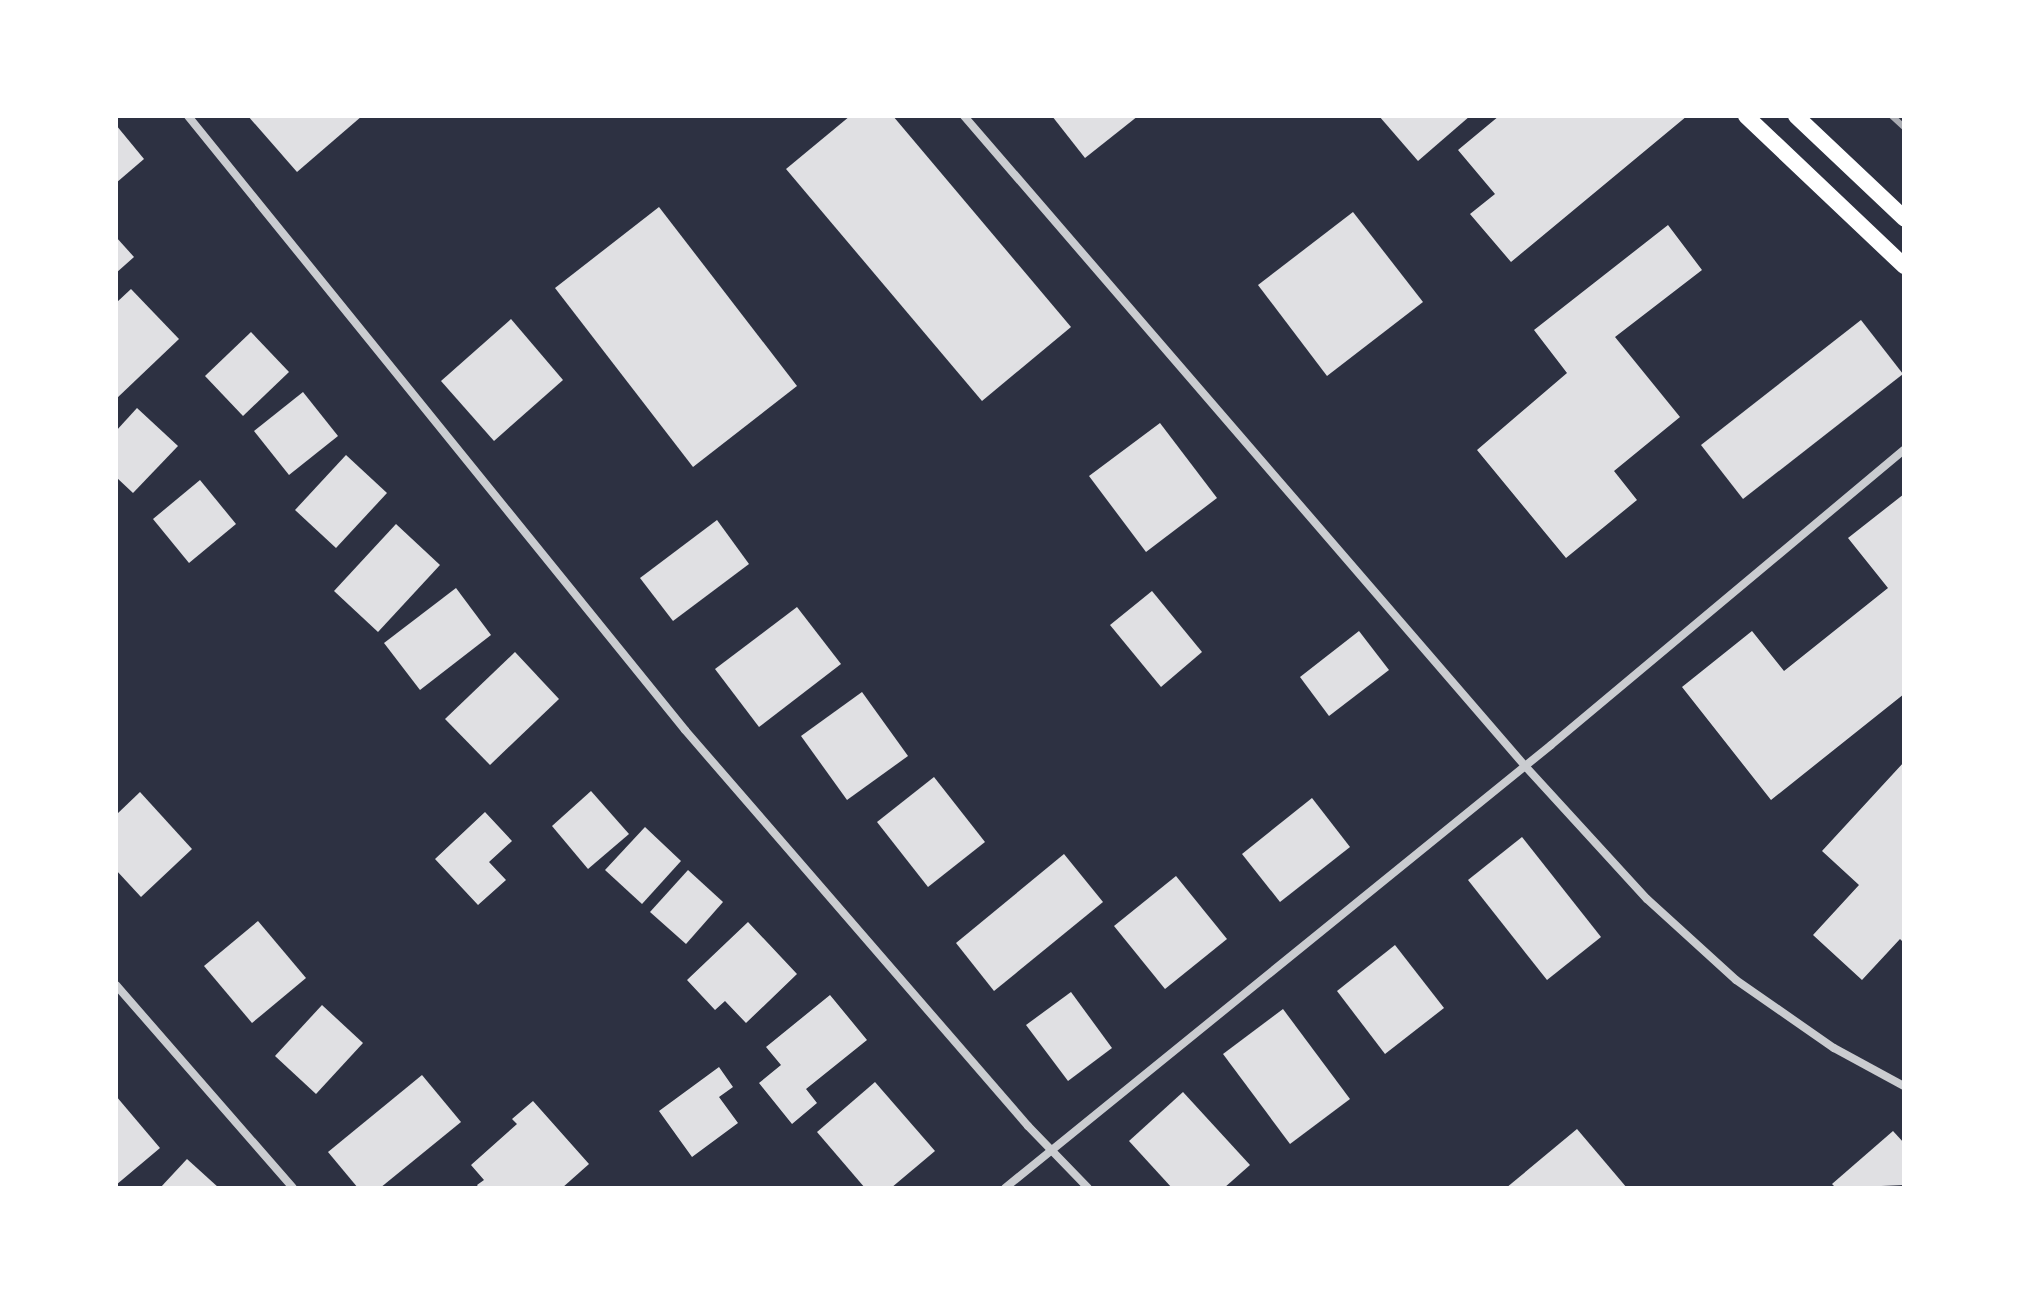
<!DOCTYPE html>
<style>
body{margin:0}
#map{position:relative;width:2020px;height:1304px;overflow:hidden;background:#2d3142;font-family:Figtree,sans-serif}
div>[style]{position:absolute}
.building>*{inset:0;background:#e0e0e3}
.minor>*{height:8px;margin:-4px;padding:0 4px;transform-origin:4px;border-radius:4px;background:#caccd0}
.secondary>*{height:16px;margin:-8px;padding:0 8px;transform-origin:8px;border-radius:8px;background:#fff}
.rail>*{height:6px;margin:-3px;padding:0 3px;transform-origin:3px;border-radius:3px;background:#abadb3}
span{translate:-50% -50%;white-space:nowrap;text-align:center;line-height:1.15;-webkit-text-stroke:8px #fff;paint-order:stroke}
.frame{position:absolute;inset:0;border:118px solid #fff;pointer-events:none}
</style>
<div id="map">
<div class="building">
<i style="clip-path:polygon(248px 116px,362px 116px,297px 172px)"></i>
<i style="clip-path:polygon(850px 116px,893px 116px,1071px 327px,982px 401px,786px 169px)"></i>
<i style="clip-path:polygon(1052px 116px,1138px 116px,1085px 158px)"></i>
<i style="clip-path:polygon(1379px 116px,1470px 116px,1418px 161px)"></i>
<i style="clip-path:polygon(1499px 116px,1687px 116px,1511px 262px,1470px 214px,1495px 194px,1458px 150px)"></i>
<i style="clip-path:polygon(116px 125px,144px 159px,116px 183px)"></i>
<i style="clip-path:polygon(659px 207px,797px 386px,693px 467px,555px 288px)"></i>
<i style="clip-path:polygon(1353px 212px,1423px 302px,1327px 376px,1258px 285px)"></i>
<i style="clip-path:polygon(1668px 225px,1702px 270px,1615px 337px,1680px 417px,1614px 471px,1637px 500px,1566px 558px,1477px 450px,1567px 373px,1534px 330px)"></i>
<i style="clip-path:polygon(116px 237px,134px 257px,116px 273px)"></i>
<i style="clip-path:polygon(131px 289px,179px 339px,116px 399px,116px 303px)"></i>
<i style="clip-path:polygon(511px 319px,563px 380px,494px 441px,441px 381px)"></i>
<i style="clip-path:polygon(1861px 320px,1903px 374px,1743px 499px,1701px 445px)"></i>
<i style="clip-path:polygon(251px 332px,289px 372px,243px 416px,205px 376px)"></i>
<i style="clip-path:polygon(303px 392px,338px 436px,289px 475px,254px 431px)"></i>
<i style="clip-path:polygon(137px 408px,178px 446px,133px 493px,116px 477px,116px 431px)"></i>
<i style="clip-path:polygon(1160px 423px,1217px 498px,1146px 552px,1089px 476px)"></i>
<i style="clip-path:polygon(346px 455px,387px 493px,336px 548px,295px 510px)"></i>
<i style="clip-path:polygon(200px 480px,236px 524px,189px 563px,153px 519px)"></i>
<i style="clip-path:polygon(1904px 494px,1904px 694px,1771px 800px,1682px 687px,1752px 631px,1784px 671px,1888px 588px,1848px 538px)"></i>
<i style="clip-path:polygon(717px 520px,749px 564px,673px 621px,640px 578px)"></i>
<i style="clip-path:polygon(396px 524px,440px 565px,378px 632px,334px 591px)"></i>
<i style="clip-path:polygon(456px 588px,491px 635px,420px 690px,384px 643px)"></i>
<i style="clip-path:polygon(1152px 591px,1202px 652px,1161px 687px,1110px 625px)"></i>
<i style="clip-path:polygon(797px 607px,841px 664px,759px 727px,715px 669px)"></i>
<i style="clip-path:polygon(1359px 631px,1389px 670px,1329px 716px,1300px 677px)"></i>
<i style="clip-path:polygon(515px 652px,559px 699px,490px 765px,445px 719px)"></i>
<i style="clip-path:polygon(862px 692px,908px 756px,847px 800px,801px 736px)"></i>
<i style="clip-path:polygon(1904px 762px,1904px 943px,1900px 939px,1862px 980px,1813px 935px,1859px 885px,1822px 851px)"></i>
<i style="clip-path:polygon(934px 777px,985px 842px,928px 887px,877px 822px)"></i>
<i style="clip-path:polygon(591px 791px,629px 834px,588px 869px,552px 826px)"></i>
<i style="clip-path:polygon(140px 792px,192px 849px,141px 897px,116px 870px,116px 815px)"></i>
<i style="clip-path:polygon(1312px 798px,1350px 847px,1280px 902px,1242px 854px)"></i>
<i style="clip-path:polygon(485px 812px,512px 841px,489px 862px,506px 880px,478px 905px,435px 859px)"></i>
<i style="clip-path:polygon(645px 827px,681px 861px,642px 904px,605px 870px)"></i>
<i style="clip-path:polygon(1522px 837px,1601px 937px,1547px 980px,1468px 880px)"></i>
<i style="clip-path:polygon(1064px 854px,1103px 902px,994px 991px,956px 943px)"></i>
<i style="clip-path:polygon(688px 870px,723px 902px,686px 944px,650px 912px)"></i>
<i style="clip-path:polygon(1176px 876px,1227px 939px,1165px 989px,1114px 926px)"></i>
<i style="clip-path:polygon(258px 921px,306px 978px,252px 1023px,204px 966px)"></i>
<i style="clip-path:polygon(748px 922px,797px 974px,746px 1023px,725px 1001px,715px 1010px,687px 980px)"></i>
<i style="clip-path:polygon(1395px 945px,1444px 1008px,1385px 1054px,1337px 991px)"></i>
<i style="clip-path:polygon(1071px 992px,1112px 1048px,1068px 1081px,1026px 1025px)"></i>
<i style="clip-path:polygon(830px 995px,867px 1040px,806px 1089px,817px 1103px,792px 1124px,759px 1083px,781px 1065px,766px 1047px)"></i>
<i style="clip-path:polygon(322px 1005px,363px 1043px,316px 1094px,275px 1056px)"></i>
<i style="clip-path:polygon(1283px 1009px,1350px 1099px,1290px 1144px,1223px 1054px)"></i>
<i style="clip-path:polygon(719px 1067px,733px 1087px,719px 1097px,738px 1123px,692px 1157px,659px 1111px)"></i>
<i style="clip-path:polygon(422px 1075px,461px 1122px,380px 1188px,358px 1188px,328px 1152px)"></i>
<i style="clip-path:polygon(875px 1082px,935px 1151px,891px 1188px,865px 1188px,817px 1132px)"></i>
<i style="clip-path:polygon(1183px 1092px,1250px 1165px,1224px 1188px,1172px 1188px,1129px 1141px)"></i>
<i style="clip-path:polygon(116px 1096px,160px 1148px,116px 1185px)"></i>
<i style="clip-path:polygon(533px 1101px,589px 1164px,562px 1188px,479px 1188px,477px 1185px,484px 1180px,471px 1165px,517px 1124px,512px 1119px)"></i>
<i style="clip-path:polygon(1577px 1129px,1627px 1188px,1506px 1188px)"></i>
<i style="clip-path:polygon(1893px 1131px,1904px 1143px,1904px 1185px,1836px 1188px,1832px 1184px)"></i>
<i style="clip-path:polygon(187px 1159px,219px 1188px,160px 1188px)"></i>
</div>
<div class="minor">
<i style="left:188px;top:116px;width:790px;rotate:51.01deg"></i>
<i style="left:685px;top:730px;width:524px;rotate:49.1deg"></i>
<i style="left:1028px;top:1126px;width:86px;rotate:45.9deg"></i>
<i style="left:964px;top:116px;width:859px;rotate:49.2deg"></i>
<i style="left:1525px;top:766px;width:180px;rotate:47.5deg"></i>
<i style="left:1647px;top:899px;width:120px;rotate:42.3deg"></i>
<i style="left:1736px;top:980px;width:119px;rotate:34.8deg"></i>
<i style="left:1834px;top:1048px;width:80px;rotate:28.5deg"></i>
<i style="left:116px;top:985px;width:269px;rotate:48.9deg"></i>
<i style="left:1005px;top:1188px;width:703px;rotate:-39.05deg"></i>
<i style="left:1551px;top:745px;width:460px;rotate:-39.9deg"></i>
</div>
<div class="secondary">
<i style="left:1746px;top:116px;width:218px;rotate:43.5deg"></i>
<i style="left:1796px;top:116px;width:149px;rotate:43.4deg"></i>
</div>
<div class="rail">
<i style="left:1892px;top:116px;width:16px;rotate:43deg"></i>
</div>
<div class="frame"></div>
</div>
